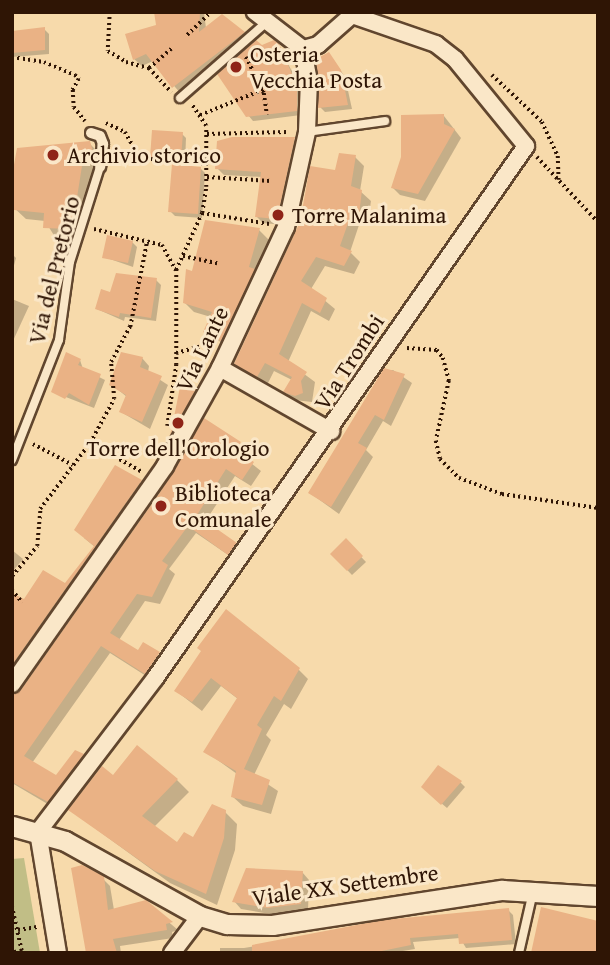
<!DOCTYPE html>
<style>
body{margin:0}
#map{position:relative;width:610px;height:965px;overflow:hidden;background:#f7daab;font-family:"Gentium Book Plus",serif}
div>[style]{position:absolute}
.green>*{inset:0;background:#c1be86}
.shadow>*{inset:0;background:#0003}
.building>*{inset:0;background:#eab285}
.path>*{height:3.5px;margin-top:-1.75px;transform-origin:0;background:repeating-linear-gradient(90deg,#2f1505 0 2px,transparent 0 5.5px)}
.roads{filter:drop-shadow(2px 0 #61462e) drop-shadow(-2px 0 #61462e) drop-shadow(0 2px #61462e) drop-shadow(0 -2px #61462e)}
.service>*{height:8px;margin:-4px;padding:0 4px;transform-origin:4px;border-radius:4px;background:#fae7c8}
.pedestrian>*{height:10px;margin:-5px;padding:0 5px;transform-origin:5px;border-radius:5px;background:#fae7c8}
.minor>*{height:16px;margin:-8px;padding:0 8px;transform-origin:8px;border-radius:8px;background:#fae7c8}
.tertiary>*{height:19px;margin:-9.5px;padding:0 9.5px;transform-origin:9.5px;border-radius:9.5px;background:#fae7c8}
.dots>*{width:19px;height:19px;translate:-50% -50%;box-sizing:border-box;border:4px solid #fae7c8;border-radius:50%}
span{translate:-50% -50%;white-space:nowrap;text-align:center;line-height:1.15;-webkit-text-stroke:6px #fae7c8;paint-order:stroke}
.poi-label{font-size:23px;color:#2f1505}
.left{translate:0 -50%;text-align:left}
.street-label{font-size:23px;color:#2f1505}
.frame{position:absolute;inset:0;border:14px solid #2f1505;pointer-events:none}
</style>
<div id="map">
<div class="green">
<i style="clip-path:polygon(24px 858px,40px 953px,12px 953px,12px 859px)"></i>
</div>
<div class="shadow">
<i style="clip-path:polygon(155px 12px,204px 12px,206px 28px,222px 16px,251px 40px,181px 94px,153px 61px,142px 66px,134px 59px,157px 26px)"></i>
<i style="clip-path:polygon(44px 29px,49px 34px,49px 54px,12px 57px,12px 32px)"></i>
<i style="clip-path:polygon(278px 45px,294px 75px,301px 78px,301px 115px,253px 121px,248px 115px,262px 47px)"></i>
<i style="clip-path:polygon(333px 59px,345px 77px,352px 109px,325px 112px,320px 107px)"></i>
<i style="clip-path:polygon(444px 116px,461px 138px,425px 201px,400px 195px,393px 188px)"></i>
<i style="clip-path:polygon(182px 134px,186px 138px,185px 163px,152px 157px)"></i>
<i style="clip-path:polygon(294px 139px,301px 145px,283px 225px,263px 223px,257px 217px,262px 177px,224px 175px,217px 168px)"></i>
<i style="clip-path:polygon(89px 143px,99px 153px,103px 165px,91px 176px,82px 238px,55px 237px,45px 221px,26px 219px,12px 206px,12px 177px)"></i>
<i style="clip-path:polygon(355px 157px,364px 166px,360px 191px,371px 201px,368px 222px,361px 219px,350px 252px,360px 262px,354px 274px,325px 266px,311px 289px,335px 309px,329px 321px,311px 311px,288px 362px,315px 382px,312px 402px,294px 400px,285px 392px,292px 380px,274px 371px,267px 385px,236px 364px,336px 172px)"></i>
<i style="clip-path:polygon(200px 168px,205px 173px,202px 218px,175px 216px,170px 211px)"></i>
<i style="clip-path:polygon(259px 230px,269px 240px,231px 350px,206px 331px,211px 317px,194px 312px,184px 302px,194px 273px)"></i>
<i style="clip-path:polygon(132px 242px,137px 247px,133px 267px,104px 257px)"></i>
<i style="clip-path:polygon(12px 254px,16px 258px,12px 273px)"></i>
<i style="clip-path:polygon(156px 280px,161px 285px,156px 321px,125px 317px,124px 321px,97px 309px,111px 294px)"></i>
<i style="clip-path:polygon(12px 299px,29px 306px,12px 343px)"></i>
<i style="clip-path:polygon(142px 358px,149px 366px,148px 372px,168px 385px,150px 429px,121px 412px,127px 397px,111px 384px)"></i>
<i style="clip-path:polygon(80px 360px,83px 369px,105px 380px,94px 408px,53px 392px)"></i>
<i style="clip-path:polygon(393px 370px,412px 383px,391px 426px,383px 421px,366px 450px,373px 457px,339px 514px,310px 493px,384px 371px)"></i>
<i style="clip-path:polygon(182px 384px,199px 395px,175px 437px,172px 434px)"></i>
<i style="clip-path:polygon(240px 443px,247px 451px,243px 457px,261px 471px,251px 486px,235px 476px,205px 522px,243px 552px,237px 561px,196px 533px,169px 569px,175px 574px,160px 604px,145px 601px,119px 640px,138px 652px,144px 644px,167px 661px,154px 681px,110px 653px,32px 763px,56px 778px,75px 752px,90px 764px,56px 809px,12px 783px,18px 695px)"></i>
<i style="clip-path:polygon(116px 467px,149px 489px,12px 684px,12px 595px,24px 601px,65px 586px,95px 547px,84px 538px)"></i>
<i style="clip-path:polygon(346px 541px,366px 562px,352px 575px,332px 554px)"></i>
<i style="clip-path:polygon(12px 550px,23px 559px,12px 572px)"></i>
<i style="clip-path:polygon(203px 652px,299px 670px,308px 679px,291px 709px,284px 704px,266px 735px,271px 740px,254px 775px,278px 791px,271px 814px,243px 806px,233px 797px,237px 774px,205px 751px,238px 699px,221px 686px,202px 711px,176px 691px)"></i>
<i style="clip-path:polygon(113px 777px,177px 780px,189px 792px,154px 827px,177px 845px,194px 839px,225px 812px,237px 824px,235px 850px,217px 905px,170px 883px,70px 810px)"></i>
<i style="clip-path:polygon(460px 782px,465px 787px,447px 808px,428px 792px)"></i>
<i style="clip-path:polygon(302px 872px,309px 880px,308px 911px,276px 915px,241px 909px,234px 901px)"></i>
<i style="clip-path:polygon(102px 878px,110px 886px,114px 910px,145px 902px,178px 930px,172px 932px,173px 938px,120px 946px,121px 953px,87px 953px)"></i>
<i style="clip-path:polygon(508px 910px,513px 915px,516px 944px,466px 948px,460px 938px,413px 942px,415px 949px,391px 953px,220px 953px,220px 948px,244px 948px,420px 917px)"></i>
</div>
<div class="building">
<i style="clip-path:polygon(154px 12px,200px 12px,199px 32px,222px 14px,245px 32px,172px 88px,146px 54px,133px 60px,125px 34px,156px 25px)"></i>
<i style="clip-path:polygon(45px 27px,45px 50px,12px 53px,12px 31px)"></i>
<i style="clip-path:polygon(256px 40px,262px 45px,274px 40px,279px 44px,292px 74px,297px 71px,297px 111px,246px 117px,217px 74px)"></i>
<i style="clip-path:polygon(329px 52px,341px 70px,348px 105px,318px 108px,316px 59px)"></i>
<i style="clip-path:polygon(444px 114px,444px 124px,455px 129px,418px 194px,391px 188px,401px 157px,401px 115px)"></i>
<i style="clip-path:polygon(152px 130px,183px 132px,181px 159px,150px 158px)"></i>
<i style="clip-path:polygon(232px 137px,295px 137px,277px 219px,255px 217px,261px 172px,215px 169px,217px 141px)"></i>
<i style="clip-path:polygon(90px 141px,94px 155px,82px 166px,72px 229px,43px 228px,44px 213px,14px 210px,12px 176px,17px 148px)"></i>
<i style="clip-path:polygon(339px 153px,356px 155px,351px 186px,362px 190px,359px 215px,352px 212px,340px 246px,352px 251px,344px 266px,316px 257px,301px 281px,327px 298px,320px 313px,302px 303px,279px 354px,307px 372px,301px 381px,303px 393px,295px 396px,283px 392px,292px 377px,265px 363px,257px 377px,234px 364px,300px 222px,310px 166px,335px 170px)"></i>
<i style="clip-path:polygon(172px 164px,201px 167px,198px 214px,168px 212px)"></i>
<i style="clip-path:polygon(205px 220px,260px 228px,249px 267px,255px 269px,221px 341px,203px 332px,212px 312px,183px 303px,186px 269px,192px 271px)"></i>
<i style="clip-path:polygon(107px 235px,133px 241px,128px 263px,102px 258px)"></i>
<i style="clip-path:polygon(116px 273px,157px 278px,151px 318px,120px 313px,119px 317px,95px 309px,101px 289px,110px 292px)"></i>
<i style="clip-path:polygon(66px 352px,81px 359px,78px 365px,101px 374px,89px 405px,69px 393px,65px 399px,51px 392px)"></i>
<i style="clip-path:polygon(121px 352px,143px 357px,140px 367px,162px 376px,142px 422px,119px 412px,126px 395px,109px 385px)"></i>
<i style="clip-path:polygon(384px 368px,405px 374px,384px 420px,375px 415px,358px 443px,367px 448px,331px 507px,308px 493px)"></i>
<i style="clip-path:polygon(181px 382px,196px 389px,170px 435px,172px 427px)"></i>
<i style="clip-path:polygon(204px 418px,241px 442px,235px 450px,254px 462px,242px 480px,226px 469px,197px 515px,237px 543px,228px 555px,188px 526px,162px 561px,168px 565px,152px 597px,137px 594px,110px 633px,138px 650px,143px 642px,160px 652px,145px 674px,101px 646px,24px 756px,56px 775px,75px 750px,84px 754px,48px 802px,12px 782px,12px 694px,21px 690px,161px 491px)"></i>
<i style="clip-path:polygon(115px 465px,142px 480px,12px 665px,12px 593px,24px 599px,43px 570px,65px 583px,94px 546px,74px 530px)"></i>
<i style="clip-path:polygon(346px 538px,363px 556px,347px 571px,330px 554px)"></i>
<i style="clip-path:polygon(226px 609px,300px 668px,281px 701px,274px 696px,257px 725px,262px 729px,244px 769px,270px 780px,262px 805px,231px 797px,236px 771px,203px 752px,237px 698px,211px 678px,192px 702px,174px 691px,201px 651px,197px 648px)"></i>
<i style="clip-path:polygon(137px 745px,178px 779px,142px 816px,177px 842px,184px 832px,193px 837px,212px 804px,226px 810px,224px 838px,206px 894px,155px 871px,68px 810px,102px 766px,113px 775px)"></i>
<i style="clip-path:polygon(438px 765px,462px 781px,441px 805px,421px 787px)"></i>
<i style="clip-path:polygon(82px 865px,104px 876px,108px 910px,146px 900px,173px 922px,166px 924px,167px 930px,113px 939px,117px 953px,86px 953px,71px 868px)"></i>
<i style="clip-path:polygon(246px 868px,303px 871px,301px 904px,268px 908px,232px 902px)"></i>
<i style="clip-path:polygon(541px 907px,598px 921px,598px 953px,531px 953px)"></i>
<i style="clip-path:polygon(509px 908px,512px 940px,459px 944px,458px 934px,410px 938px,411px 945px,372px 953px,252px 953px,252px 945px,383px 920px)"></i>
</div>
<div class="path">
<i style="left:110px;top:12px;width:39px;rotate:93deg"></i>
<i style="left:108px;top:51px;width:21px;rotate:31deg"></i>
<i style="left:126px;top:62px;width:24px;rotate:15deg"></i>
<i style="left:149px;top:68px;width:30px;rotate:-41deg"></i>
<i style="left:187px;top:35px;width:33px;rotate:-44deg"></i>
<i style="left:12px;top:57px;width:32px;rotate:9deg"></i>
<i style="left:44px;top:62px;width:34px;rotate:23deg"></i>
<i style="left:75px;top:75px;width:6px;rotate:45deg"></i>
<i style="left:79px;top:79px;width:13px;rotate:119deg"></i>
<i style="left:73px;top:90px;width:17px;rotate:87deg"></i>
<i style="left:74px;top:107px;width:18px;rotate:52deg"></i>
<i style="left:246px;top:57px;width:40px;rotate:63.4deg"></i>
<i style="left:264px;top:93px;width:22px;rotate:82deg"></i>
<i style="left:149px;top:68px;width:33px;rotate:47deg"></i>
<i style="left:492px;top:75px;width:69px;rotate:43.2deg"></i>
<i style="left:542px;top:122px;width:38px;rotate:65deg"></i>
<i style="left:558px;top:156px;width:24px;rotate:88deg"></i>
<i style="left:200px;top:115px;width:99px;rotate:-21.9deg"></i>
<i style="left:106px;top:123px;width:21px;rotate:25deg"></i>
<i style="left:125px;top:132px;width:30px;rotate:60deg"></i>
<i style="left:140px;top:158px;width:68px;rotate:5deg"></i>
<i style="left:207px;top:134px;width:80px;rotate:-1.4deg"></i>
<i style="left:537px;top:157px;width:89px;rotate:46.8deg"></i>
<i style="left:207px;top:177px;width:64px;rotate:3.6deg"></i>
<i style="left:202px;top:213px;width:68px;rotate:9.3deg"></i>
<i style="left:94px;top:229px;width:70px;rotate:13.2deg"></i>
<i style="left:162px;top:245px;width:29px;rotate:61deg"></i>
<i style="left:183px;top:256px;width:35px;rotate:12deg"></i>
<i style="left:407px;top:348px;width:30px;rotate:4deg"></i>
<i style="left:437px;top:350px;width:10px;rotate:53deg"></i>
<i style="left:443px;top:358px;width:24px;rotate:75deg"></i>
<i style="left:449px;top:381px;width:61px;rotate:102.2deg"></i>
<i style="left:436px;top:441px;width:18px;rotate:77deg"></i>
<i style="left:440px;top:459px;width:27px;rotate:45deg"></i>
<i style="left:459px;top:478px;width:46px;rotate:20.4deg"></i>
<i style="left:502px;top:494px;width:97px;rotate:8.3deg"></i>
<i style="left:176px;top:353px;width:38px;rotate:-15deg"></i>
<i style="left:167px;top:426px;width:62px;rotate:-81.6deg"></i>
<i style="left:176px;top:365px;width:95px;rotate:-90deg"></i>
<i style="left:176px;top:270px;width:63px;rotate:-65.5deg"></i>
<i style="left:202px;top:213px;width:26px;rotate:-81deg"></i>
<i style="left:206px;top:187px;width:61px;rotate:-90deg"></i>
<i style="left:206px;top:126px;width:25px;rotate:-124deg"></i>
<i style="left:91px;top:443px;width:59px;rotate:29.6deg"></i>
<i style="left:33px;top:444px;width:45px;rotate:27.7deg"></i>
<i style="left:12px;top:576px;width:39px;rotate:-50deg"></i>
<i style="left:37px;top:546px;width:37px;rotate:-85deg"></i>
<i style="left:40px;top:509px;width:83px;rotate:-52.9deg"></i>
<i style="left:90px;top:443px;width:50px;rotate:-61.4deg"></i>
<i style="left:114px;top:399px;width:37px;rotate:-95deg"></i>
<i style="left:111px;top:362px;width:40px;rotate:-62deg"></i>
<i style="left:130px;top:327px;width:88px;rotate:-78.8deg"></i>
<i style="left:12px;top:590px;width:16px;rotate:50deg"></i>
<i style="left:12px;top:906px;width:46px;rotate:77.5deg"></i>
<i style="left:22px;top:951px;width:10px;rotate:169deg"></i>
<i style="left:18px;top:930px;width:19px;rotate:-9deg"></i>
</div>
<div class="roads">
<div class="service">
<i style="left:180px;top:98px;width:117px;rotate:-41.2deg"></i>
<i style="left:307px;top:132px;width:79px;rotate:-8deg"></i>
<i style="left:12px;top:460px;width:129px;rotate:-68.6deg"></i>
<i style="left:59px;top:340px;width:79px;rotate:-82deg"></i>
<i style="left:70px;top:262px;width:100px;rotate:-72.5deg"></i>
<i style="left:519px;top:953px;width:63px;rotate:-77.1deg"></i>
</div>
<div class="pedestrian">
<i style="left:91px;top:133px;width:9px;rotate:18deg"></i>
<i style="left:100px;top:136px;width:9px;rotate:69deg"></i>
<i style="left:103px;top:144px;width:23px;rotate:97deg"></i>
</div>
<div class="minor">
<i style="left:220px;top:368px;width:128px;rotate:29.6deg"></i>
<i style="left:12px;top:684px;width:266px;rotate:-54.9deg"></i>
<i style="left:165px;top:466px;width:112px;rotate:-60.7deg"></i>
<i style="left:220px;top:368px;width:156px;rotate:-64.9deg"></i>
<i style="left:286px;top:227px;width:97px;rotate:-77.5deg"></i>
<i style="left:307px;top:132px;width:51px;rotate:-87.8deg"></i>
<i style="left:309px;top:81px;width:33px;rotate:-101deg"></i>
<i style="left:303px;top:49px;width:61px;rotate:-142.4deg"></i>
<i style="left:58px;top:953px;width:123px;rotate:-99.4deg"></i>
<i style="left:38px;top:832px;width:195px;rotate:-52.7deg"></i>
<i style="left:156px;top:677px;width:647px;rotate:-55.13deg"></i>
<i style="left:526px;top:146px;width:112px;rotate:-129.2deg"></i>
<i style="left:455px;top:59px;width:24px;rotate:-142deg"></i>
<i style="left:436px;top:44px;width:89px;rotate:-161deg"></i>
<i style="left:352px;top:15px;width:45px;rotate:138.6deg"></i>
<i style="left:318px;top:45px;width:16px;rotate:165deg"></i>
<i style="left:172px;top:953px;width:46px;rotate:-52.9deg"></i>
</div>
<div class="tertiary">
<i style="left:12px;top:826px;width:55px;rotate:15.8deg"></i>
<i style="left:65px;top:841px;width:154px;rotate:29.1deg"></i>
<i style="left:200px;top:916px;width:28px;rotate:17deg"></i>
<i style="left:227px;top:924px;width:45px;rotate:1.3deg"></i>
<i style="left:272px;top:925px;width:233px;rotate:-8.7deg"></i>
<i style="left:502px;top:890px;width:96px;rotate:3.6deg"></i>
</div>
</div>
<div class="dots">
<i style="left:236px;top:67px;background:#8f2418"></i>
<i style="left:53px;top:155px;background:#8f2418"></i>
<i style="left:278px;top:215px;background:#8f2418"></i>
<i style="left:178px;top:423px;background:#8f2418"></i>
<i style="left:161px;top:506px;background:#8f2418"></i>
</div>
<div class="poi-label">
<span class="left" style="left:250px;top:67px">Osteria<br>Vecchia Posta</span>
<span class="left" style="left:67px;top:155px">Archivio storico</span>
<span class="left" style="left:292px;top:215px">Torre Malanima</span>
<span style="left:178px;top:448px">Torre dell'Orologio</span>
<span class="left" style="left:175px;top:506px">Biblioteca<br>Comunale</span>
</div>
<div class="street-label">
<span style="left:54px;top:270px;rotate:-76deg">Via del Pretorio</span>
<span style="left:202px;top:349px;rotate:-64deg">Via Lante</span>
<span style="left:349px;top:362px;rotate:-57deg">Via Trombi</span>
<span style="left:345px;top:885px;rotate:-8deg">Viale XX Settembre</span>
</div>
<div class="frame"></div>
</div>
